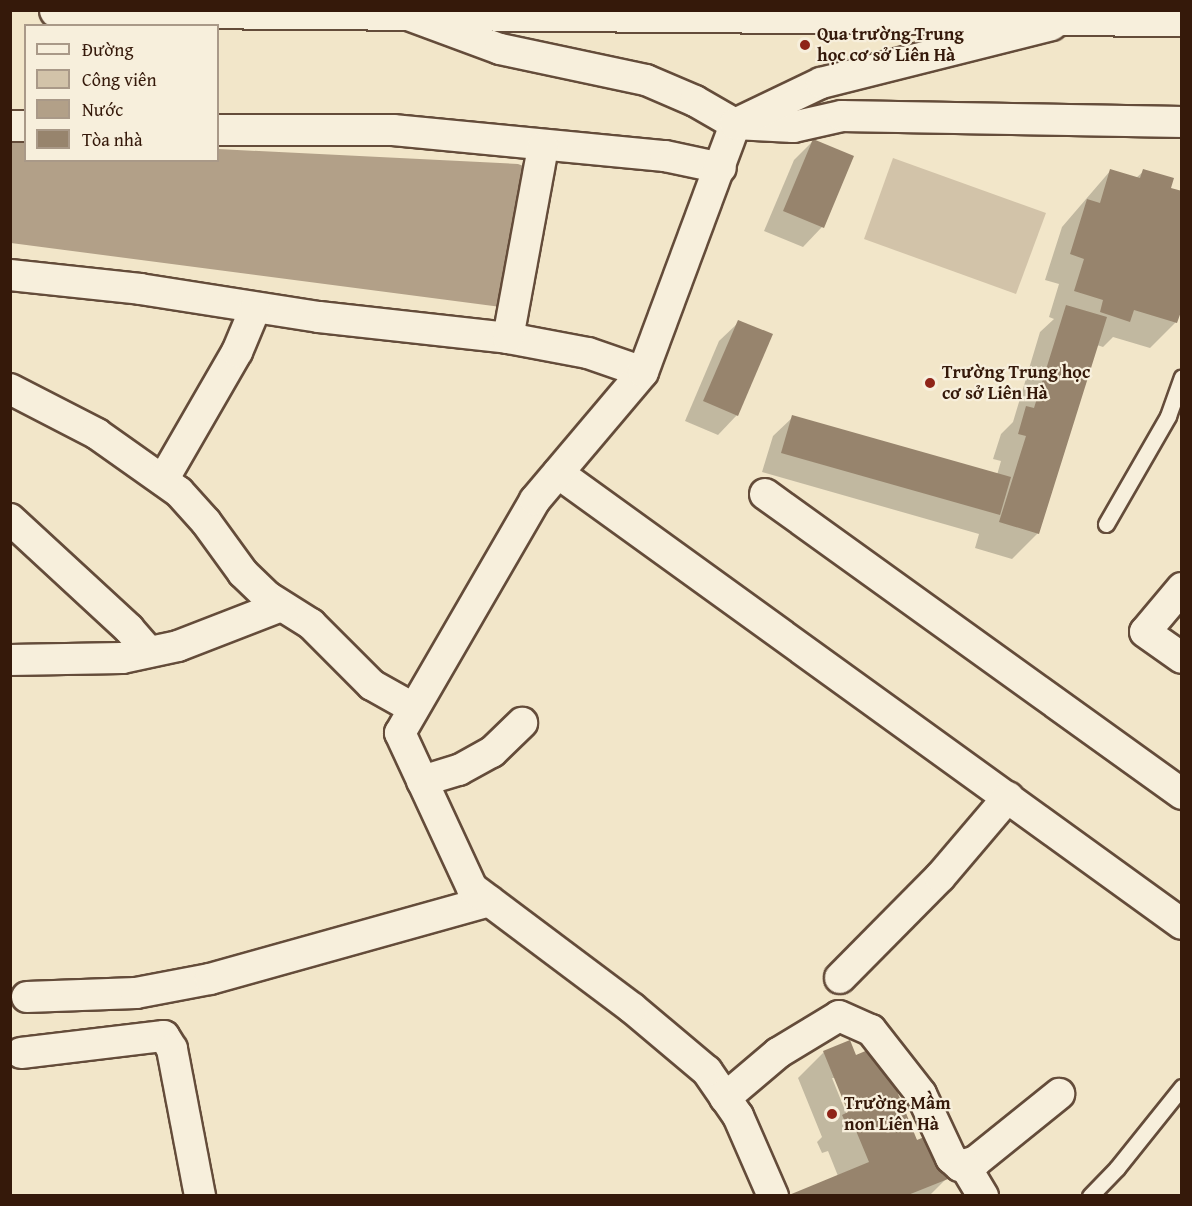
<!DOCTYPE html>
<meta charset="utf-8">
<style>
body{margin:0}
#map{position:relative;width:1192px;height:1206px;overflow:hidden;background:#f2e6c9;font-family:"Gentium Book Plus",serif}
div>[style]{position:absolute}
.green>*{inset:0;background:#d2c3a9}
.water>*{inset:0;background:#b2a088}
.shadow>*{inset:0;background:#0003}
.building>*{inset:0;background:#97846d}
.roads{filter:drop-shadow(2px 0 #644c3a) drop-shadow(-2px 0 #644c3a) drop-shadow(0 2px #644c3a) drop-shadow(0 -2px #644c3a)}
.lane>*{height:15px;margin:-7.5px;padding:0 7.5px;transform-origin:7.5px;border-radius:7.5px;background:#f7efdc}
.street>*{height:30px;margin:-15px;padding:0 15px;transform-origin:15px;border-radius:15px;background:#f7efdc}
.secondary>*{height:33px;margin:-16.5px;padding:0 16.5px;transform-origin:16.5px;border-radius:16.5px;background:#f7efdc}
.dots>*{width:16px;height:16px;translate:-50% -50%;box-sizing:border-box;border:3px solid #f7efdc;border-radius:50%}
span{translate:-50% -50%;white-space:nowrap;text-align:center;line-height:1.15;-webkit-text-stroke:4.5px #f7efdc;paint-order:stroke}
.poi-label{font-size:18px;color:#35190a;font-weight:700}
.left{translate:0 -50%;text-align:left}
.frame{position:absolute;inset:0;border:12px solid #35190a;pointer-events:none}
.legend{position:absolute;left:24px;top:24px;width:195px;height:138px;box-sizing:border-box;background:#f7efdc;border:2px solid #a99988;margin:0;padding:8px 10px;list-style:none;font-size:18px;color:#35190a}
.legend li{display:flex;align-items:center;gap:12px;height:30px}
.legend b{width:30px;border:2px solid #a99988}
</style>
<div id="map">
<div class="green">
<i style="clip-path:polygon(893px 158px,1046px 213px,1016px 294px,864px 239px)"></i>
</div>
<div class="water">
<i style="clip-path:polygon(11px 138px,25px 139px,26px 160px,218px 160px,218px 149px,518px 164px,526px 167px,501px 307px,11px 243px)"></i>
</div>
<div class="shadow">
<i style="clip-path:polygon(813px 141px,822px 227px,803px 247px,764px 231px,794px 160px)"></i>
<i style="clip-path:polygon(1111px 170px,1136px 178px,1144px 171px,1169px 189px,1176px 322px,1150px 348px,1113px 337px,1103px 347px,1097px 345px,1038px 533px,1012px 559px,975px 548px,979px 534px,762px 472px,773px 436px,793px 417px,997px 475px,1001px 461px,993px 459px,1001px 434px,1013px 422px,1040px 332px,1054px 319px,1049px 317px,1059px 284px,1045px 280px,1062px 227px)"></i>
<i style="clip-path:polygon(739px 322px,737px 415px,718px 435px,685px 421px,719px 341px)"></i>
<i style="clip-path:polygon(evenodd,824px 1052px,855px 1057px,946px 1179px,929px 1196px,793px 1196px,838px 1176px,828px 1151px,822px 1153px,817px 1142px,822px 1137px,798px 1078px,824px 1052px,832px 1078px,835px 1078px,852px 1118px,849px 1120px,832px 1078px)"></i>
</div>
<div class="building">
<i style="clip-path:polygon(813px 139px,854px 156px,824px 228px,783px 211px)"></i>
<i style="clip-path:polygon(1110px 169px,1140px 178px,1143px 169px,1174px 178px,1171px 188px,1182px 191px,1182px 309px,1177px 323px,1134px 310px,1130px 322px,1100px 312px,1103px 300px,1074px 291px,1084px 259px,1070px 254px,1087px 199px,1100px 203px)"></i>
<i style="clip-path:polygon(1066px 305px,1107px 317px,1039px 534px,999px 522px,1026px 436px,1018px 434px,1026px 406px,1034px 408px)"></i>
<i style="clip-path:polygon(738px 320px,773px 334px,738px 416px,703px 401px)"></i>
<i style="clip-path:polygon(792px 415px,1011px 477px,1000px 515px,781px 453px)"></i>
<i style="clip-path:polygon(850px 1040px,856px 1055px,875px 1047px,883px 1057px,917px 1140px,929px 1135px,948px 1179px,908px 1195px,789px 1195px,869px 1162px,854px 1126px,848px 1128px,842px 1115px,848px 1112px,823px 1051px)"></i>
</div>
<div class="roads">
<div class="lane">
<i style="left:1106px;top:524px;width:125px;rotate:-60.1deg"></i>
<i style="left:1168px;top:416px;width:41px;rotate:-70.3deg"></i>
<i style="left:1090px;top:1196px;width:39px;rotate:-46deg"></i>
<i style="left:1117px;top:1168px;width:104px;rotate:-51.3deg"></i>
</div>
<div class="street">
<i style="left:408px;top:15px;width:98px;rotate:20.3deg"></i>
<i style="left:500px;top:49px;width:149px;rotate:12deg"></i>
<i style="left:646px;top:80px;width:53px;rotate:23.2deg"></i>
<i style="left:695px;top:101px;width:46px;rotate:29.9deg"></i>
<i style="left:735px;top:124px;width:58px;rotate:3deg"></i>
<i style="left:793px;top:127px;width:50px;rotate:-12.7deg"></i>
<i style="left:842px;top:116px;width:340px;rotate:1deg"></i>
<i style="left:10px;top:126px;width:16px"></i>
<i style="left:218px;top:130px;width:175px"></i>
<i style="left:393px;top:130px;width:273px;rotate:5.5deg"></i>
<i style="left:665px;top:156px;width:57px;rotate:12.1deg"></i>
<i style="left:10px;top:275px;width:131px;rotate:6.1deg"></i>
<i style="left:140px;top:289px;width:181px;rotate:8.9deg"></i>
<i style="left:319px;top:317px;width:190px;rotate:6.3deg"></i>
<i style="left:508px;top:338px;width:81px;rotate:10.6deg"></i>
<i style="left:588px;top:353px;width:58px;rotate:19.1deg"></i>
<i style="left:508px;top:338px;width:194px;rotate:-79.6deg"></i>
<i style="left:10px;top:389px;width:98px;rotate:27.3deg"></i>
<i style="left:97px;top:434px;width:100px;rotate:35.3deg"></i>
<i style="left:179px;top:492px;width:40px;rotate:48deg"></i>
<i style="left:206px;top:522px;width:63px;rotate:54deg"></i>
<i style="left:243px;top:573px;width:35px;rotate:44deg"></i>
<i style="left:268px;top:597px;width:51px;rotate:32.1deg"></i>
<i style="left:311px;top:624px;width:86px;rotate:45deg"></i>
<i style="left:372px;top:685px;width:47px;rotate:29.3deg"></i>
<i style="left:558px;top:473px;width:770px;rotate:35.86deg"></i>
<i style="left:163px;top:480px;width:148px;rotate:-60deg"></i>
<i style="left:237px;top:352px;width:47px;rotate:-67.3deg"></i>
<i style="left:765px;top:494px;width:514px;rotate:35.73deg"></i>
<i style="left:10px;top:519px;width:162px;rotate:42.7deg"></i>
<i style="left:129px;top:629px;width:30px;rotate:49deg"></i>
<i style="left:1182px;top:588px;width:57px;rotate:130.1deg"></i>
<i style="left:1145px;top:632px;width:45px;rotate:35.1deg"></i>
<i style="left:10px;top:660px;width:112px;rotate:-1deg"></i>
<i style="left:122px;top:658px;width:57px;rotate:-12.1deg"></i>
<i style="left:178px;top:646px;width:110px;rotate:-21.2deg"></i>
<i style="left:422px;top:781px;width:39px;rotate:-17deg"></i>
<i style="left:459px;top:770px;width:38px;rotate:-29deg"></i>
<i style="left:492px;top:752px;width:42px;rotate:-44deg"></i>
<i style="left:840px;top:978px;width:142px;rotate:-45.3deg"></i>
<i style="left:940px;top:877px;width:105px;rotate:-49.6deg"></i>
<i style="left:27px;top:997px;width:109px;rotate:-2.1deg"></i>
<i style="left:136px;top:993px;width:75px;rotate:-10.7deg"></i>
<i style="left:210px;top:979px;width:290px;rotate:-15.6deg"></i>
<i style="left:21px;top:1053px;width:144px;rotate:-6.8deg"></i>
<i style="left:164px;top:1036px;width:15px;rotate:58deg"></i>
<i style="left:172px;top:1049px;width:150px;rotate:79.2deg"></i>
<i style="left:725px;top:1098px;width:70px;rotate:-40.3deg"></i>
<i style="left:778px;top:1053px;width:71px;rotate:-31.2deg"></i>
<i style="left:839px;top:1016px;width:35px;rotate:24deg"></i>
<i style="left:871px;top:1030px;width:81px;rotate:52deg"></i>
<i style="left:921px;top:1094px;width:71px;rotate:64.9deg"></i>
<i style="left:951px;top:1158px;width:12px;rotate:42deg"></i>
<i style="left:960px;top:1166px;width:17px;rotate:-17deg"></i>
<i style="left:976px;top:1161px;width:107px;rotate:-38.9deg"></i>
<i style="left:965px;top:1166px;width:35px;rotate:59deg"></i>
<i style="left:773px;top:1196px;width:87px;rotate:-113.6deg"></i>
<i style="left:738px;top:1116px;width:55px;rotate:-124.6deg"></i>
<i style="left:707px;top:1071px;width:98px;rotate:-140deg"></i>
<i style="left:632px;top:1008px;width:200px;rotate:-143.1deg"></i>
<i style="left:472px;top:888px;width:171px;rotate:-114.9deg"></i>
<i style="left:400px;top:733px;width:269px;rotate:-59.9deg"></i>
<i style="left:535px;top:500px;width:167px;rotate:-49.8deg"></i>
<i style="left:643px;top:372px;width:265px;rotate:-69.6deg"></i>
<i style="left:735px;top:124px;width:95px;rotate:-25.5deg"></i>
<i style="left:821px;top:83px;width:238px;rotate:-14.1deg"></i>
</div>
<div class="secondary">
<i style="left:56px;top:10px;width:1126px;rotate:0.46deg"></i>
</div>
</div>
<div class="dots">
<i style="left:805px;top:45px;background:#8f2418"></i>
<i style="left:930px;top:383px;background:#8f2418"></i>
<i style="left:832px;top:1114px;background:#8f2418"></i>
</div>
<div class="poi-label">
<span class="left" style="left:817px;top:45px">Qua trường Trung<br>học cơ sở Liên Hà</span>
<span class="left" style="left:942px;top:383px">Trường Trung học<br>cơ sở Liên Hà</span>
<span class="left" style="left:844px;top:1114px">Trường Mầm<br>non Liên Hà</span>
</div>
<div class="frame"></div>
<ul class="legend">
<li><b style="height:8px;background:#f7efdc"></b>Đường</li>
<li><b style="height:16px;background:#d2c3a9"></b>Công viên</li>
<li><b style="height:16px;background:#b2a088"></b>Nước</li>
<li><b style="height:16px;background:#97846d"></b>Tòa nhà</li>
</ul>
</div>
